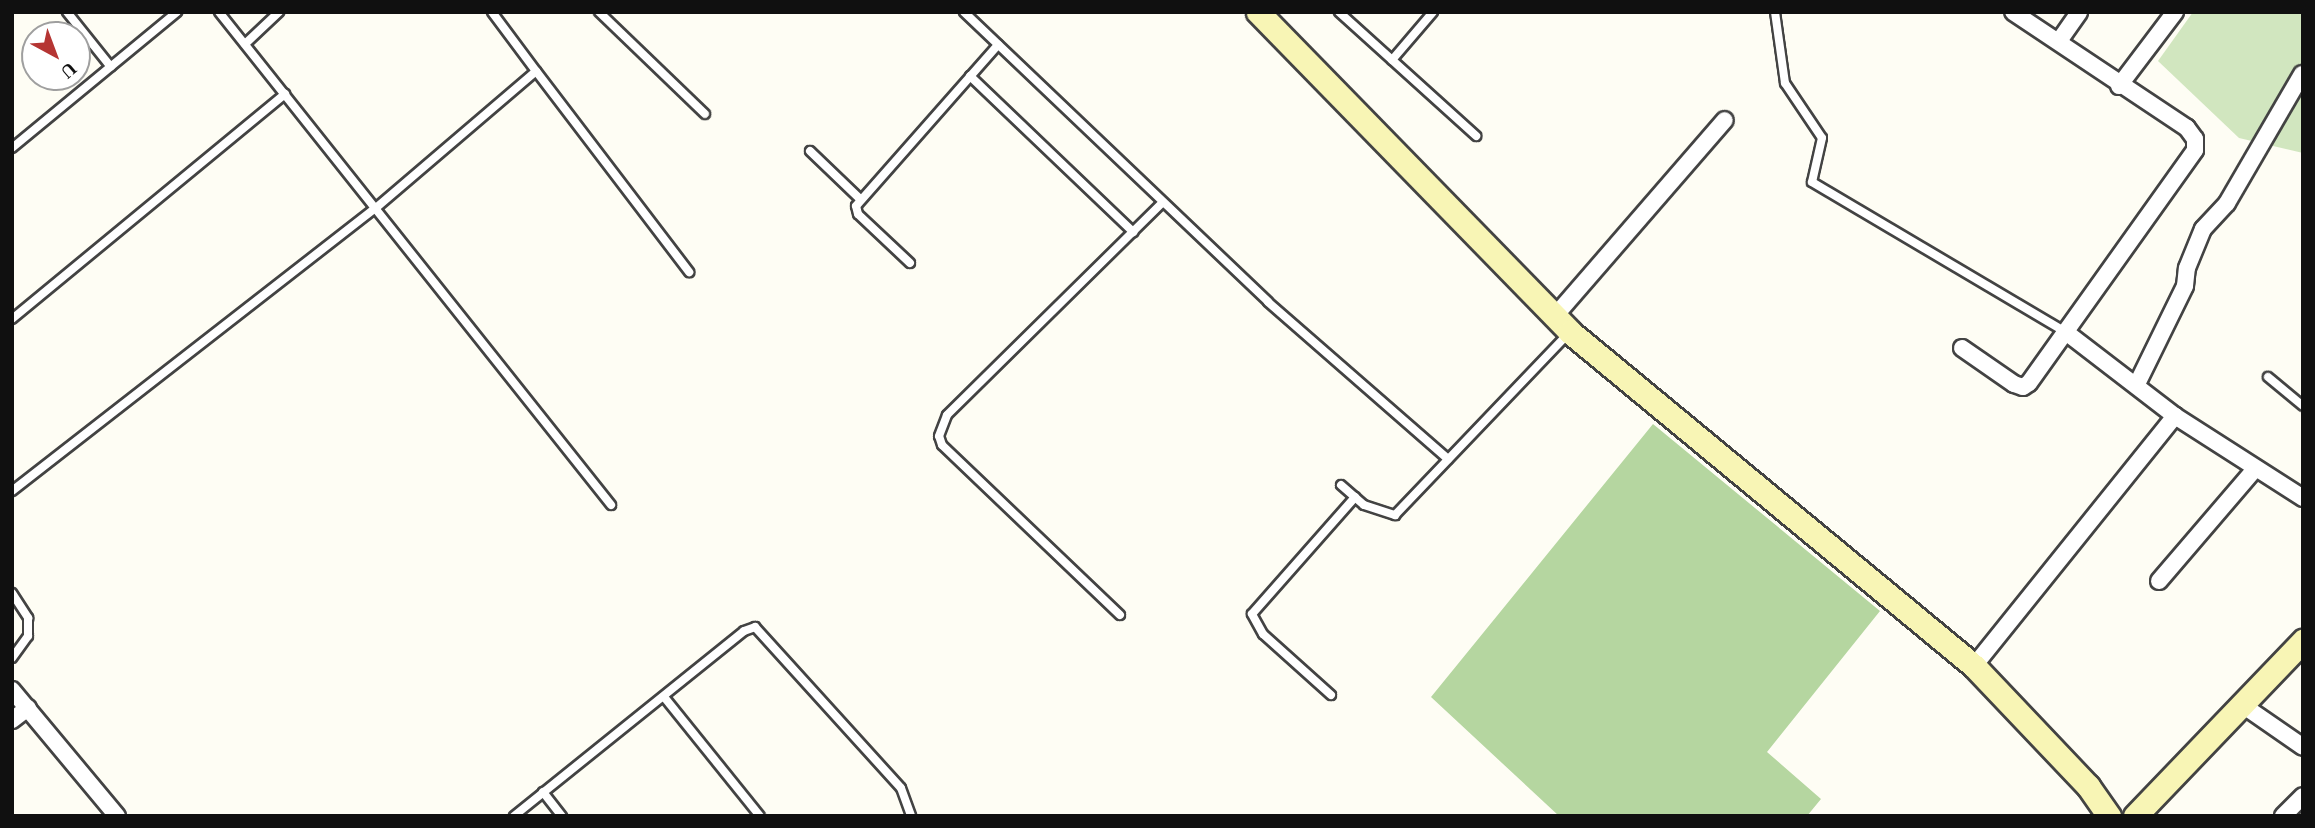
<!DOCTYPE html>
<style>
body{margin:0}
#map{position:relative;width:2315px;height:828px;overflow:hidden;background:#fefdf4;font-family:Georgia,serif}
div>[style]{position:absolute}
.green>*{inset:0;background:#d1e6bf}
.forest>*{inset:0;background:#b5d6a0}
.roads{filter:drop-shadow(2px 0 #434343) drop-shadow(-2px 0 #434343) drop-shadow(0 2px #434343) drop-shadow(0 -2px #434343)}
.lane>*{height:8px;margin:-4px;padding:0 4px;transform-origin:4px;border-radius:4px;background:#fff}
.street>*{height:16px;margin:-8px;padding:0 8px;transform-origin:8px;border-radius:8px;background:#fff}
.secondary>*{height:23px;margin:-11.5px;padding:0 11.5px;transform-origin:11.5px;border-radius:11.5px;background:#f8f5b5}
span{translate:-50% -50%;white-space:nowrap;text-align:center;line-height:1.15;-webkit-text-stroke:7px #fff;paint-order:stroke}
.frame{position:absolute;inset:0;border:14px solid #101010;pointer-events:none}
.north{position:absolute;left:21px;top:21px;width:70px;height:70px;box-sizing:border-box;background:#fff;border:2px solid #9f9f9f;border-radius:50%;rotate:139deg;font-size:19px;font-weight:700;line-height:28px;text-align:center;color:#101010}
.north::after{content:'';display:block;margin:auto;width:24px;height:32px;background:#b53533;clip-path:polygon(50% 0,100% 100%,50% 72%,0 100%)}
</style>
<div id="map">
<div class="green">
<i style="clip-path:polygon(2193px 12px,2303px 12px,2303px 153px,2239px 138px,2158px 61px)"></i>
</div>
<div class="forest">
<i style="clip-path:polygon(1653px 424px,1880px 611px,1767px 752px,1821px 799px,1807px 816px,1559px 816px,1431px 697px)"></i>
</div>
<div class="roads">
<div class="lane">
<i style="left:67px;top:12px;width:70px;rotate:51.3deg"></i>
<i style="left:219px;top:12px;width:630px;rotate:51.51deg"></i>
<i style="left:492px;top:12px;width:74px;rotate:53.3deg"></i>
<i style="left:599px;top:12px;width:147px;rotate:43.9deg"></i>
<i style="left:964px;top:12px;width:420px;rotate:43.6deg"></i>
<i style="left:1268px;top:302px;width:239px;rotate:41.1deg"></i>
<i style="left:1339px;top:12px;width:185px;rotate:42.1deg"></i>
<i style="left:1775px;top:12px;width:72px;rotate:82deg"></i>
<i style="left:1785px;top:83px;width:66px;rotate:56.1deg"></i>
<i style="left:1822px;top:138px;width:45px;rotate:102.8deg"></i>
<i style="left:1812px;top:182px;width:296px;rotate:30.6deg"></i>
<i style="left:245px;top:44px;width:47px;rotate:-43.3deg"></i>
<i style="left:1392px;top:60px;width:63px;rotate:-49.5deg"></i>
<i style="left:970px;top:76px;width:226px;rotate:43.7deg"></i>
<i style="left:12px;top:148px;width:214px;rotate:-39.5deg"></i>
<i style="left:810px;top:151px;width:69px;rotate:43.8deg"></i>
<i style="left:910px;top:263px;width:71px;rotate:-136.7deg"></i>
<i style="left:858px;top:214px;width:8px;rotate:-104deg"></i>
<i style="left:856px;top:206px;width:215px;rotate:-48.6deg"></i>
<i style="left:12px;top:319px;width:354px;rotate:-39.5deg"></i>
<i style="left:2268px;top:377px;width:45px;rotate:39.6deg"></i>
<i style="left:1341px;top:485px;width:30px;rotate:41deg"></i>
<i style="left:1364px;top:505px;width:33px;rotate:18deg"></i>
<i style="left:1395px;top:515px;width:252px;rotate:-46.3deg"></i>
<i style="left:12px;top:491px;width:462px;rotate:-37.9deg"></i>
<i style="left:377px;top:207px;width:209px;rotate:-40.5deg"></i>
<i style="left:536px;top:71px;width:253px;rotate:52.7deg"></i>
<i style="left:12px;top:593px;width:30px;rotate:57deg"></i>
<i style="left:28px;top:618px;width:18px;rotate:90deg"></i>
<i style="left:28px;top:636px;width:27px;rotate:126deg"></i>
<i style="left:1120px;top:615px;width:246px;rotate:-136.3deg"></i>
<i style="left:942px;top:445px;width:9px;rotate:-108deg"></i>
<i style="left:939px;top:436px;width:22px;rotate:-69deg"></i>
<i style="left:947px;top:415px;width:303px;rotate:-44.6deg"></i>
<i style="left:1331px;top:695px;width:91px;rotate:-138.1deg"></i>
<i style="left:1263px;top:634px;width:23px;rotate:-119deg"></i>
<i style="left:1252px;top:614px;width:156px;rotate:-48.6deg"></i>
<i style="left:665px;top:698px;width:151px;rotate:51.2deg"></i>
<i style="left:543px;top:792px;width:31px;rotate:52deg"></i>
<i style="left:514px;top:816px;width:295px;rotate:-38.8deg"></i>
<i style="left:744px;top:631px;width:12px;rotate:-20deg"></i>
<i style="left:755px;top:627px;width:217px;rotate:47.8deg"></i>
<i style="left:901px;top:788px;width:30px;rotate:70deg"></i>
</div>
<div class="street">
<i style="left:2059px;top:41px;width:35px;rotate:-55deg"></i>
<i style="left:2119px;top:86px;width:93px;rotate:-52.9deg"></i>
<i style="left:1555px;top:316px;width:259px;rotate:-49.1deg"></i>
<i style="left:2067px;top:333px;width:136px;rotate:37.5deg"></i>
<i style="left:2175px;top:416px;width:152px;rotate:32.6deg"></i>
<i style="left:1962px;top:348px;width:63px;rotate:34.7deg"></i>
<i style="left:2014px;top:384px;width:9px;rotate:18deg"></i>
<i style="left:2023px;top:387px;width:7px;rotate:-34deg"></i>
<i style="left:2029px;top:383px;width:286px;rotate:-54.5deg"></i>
<i style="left:2195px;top:150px;width:11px;rotate:-90deg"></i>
<i style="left:2195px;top:139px;width:14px;rotate:-126deg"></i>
<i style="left:2187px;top:128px;width:209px;rotate:-146.3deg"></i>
<i style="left:2137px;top:384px;width:109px;rotate:-63.9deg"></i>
<i style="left:2185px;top:286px;width:18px;rotate:-84deg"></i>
<i style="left:2187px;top:268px;width:42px;rotate:-67.7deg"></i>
<i style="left:2203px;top:229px;width:35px;rotate:-47deg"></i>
<i style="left:2227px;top:203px;width:149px;rotate:-59.8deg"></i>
<i style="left:2159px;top:581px;width:146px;rotate:-49.4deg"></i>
<i style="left:1974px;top:666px;width:321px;rotate:-51.2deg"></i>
<i style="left:12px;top:690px;width:164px;rotate:50.2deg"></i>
<i style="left:2241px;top:704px;width:75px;rotate:34.7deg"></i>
<i style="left:12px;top:720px;width:20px;rotate:-37deg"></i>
<i style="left:2283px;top:816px;width:28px;rotate:-45deg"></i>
</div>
<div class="secondary">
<i style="left:1258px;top:12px;width:447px;rotate:45.7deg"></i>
<i style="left:1570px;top:332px;width:524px;rotate:39.58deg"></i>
<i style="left:1974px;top:666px;width:166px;rotate:46.5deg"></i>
<i style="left:2088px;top:786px;width:37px;rotate:55deg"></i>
<i style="left:2135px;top:816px;width:243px;rotate:-46.2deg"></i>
</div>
</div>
<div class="frame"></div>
<div class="north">U</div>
</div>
